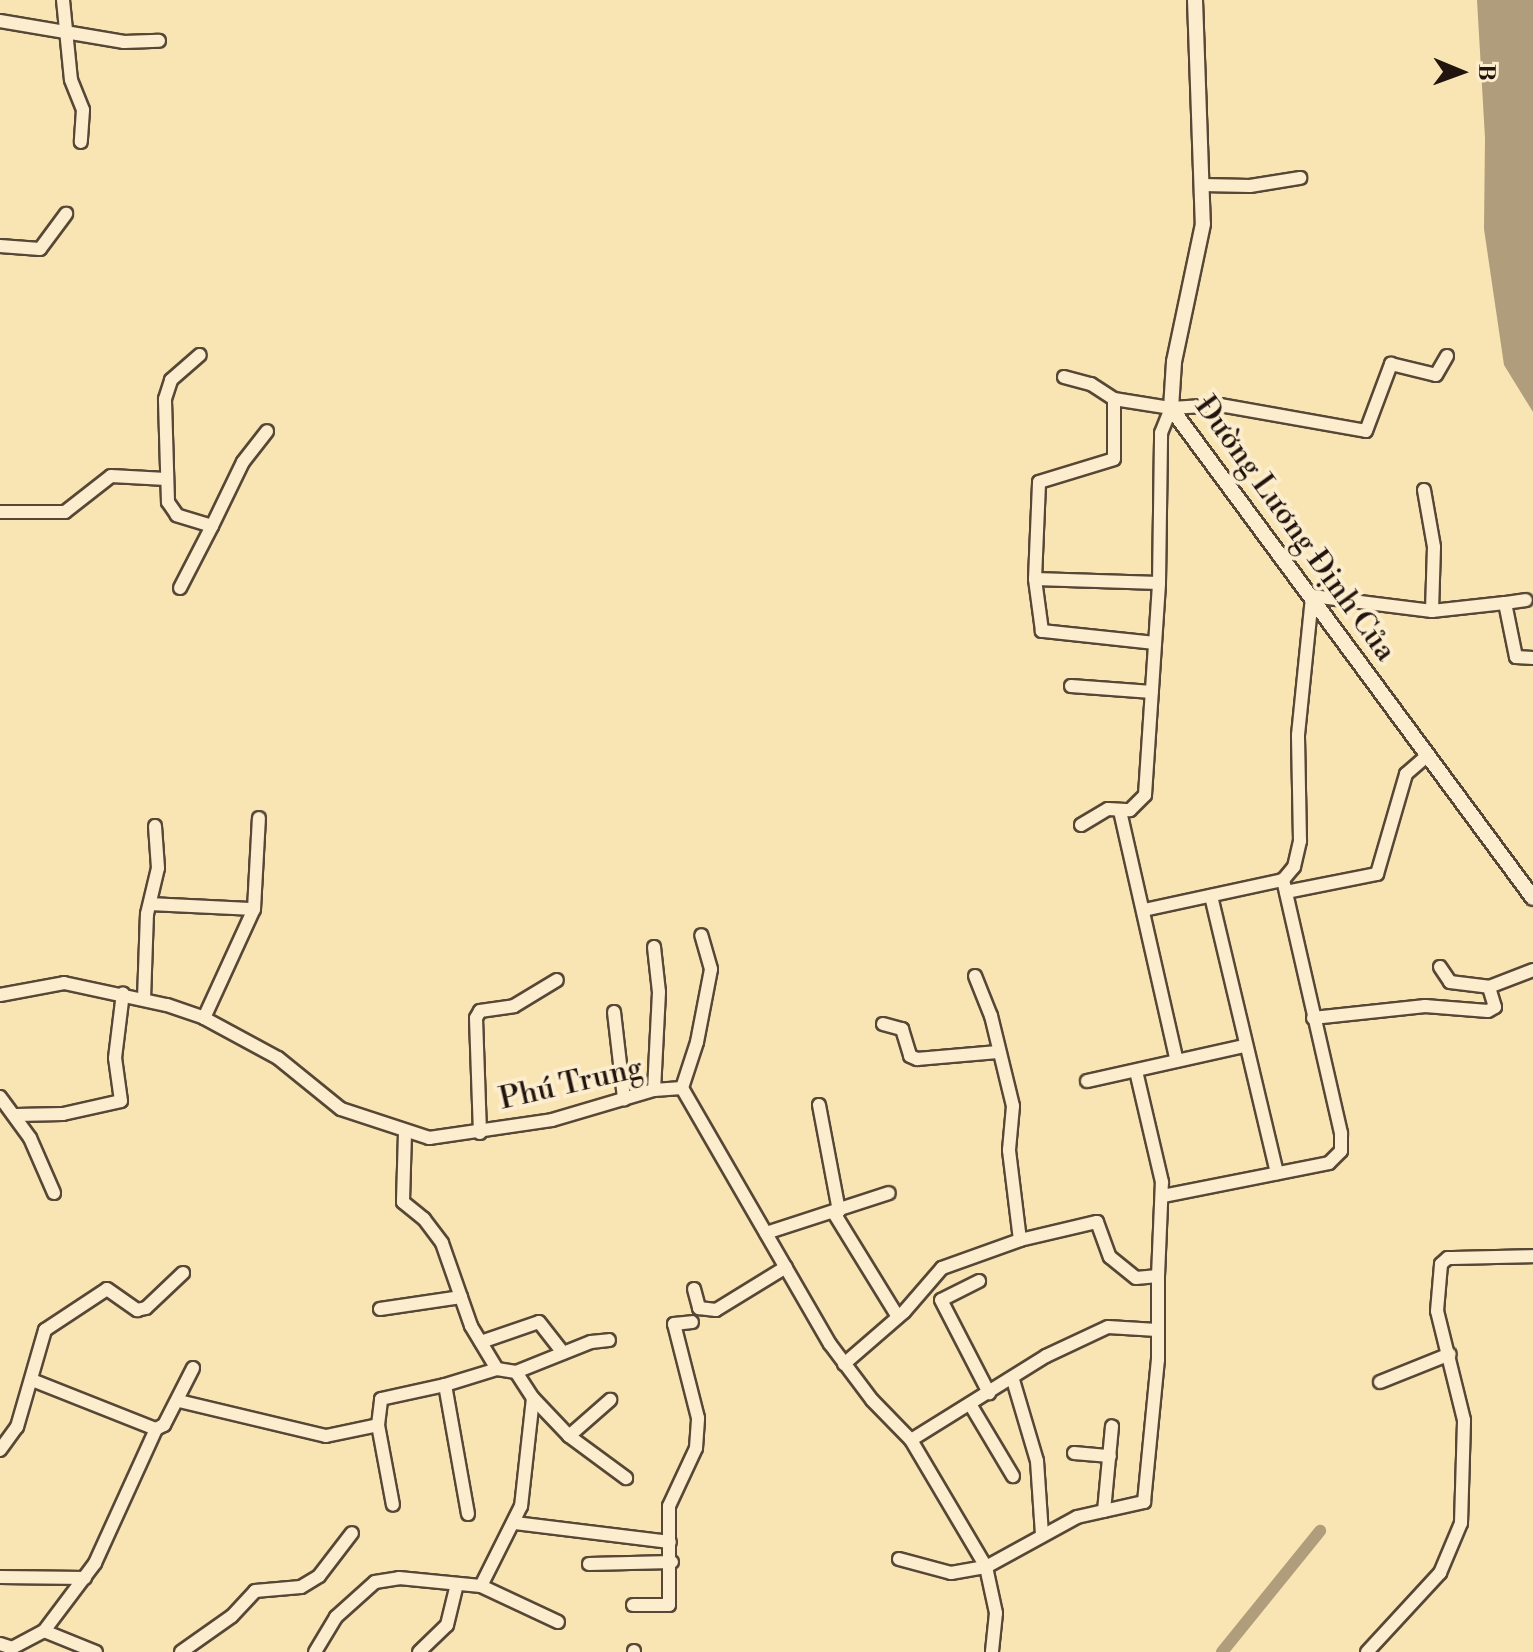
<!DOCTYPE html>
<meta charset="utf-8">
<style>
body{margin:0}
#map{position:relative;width:1533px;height:1652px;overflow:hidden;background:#f9e4b3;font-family:"Libre Bodoni",serif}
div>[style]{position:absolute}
.water>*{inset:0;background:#b09d7b}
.canal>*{height:12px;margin:-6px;padding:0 6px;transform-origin:6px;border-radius:6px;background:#b09d7b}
.roads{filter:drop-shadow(2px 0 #574736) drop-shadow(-2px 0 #574736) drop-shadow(0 2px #574736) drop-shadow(0 -2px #574736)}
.minor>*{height:12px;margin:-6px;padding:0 6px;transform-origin:6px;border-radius:6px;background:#fbedce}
.tertiary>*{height:14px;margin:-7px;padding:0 7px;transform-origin:7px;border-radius:7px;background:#fbedce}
span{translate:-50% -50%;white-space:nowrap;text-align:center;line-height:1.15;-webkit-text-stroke:8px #fbedce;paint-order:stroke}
.street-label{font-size:30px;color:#21130d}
.north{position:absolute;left:1421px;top:32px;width:80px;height:80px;-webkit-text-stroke:6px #fbedce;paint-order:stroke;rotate:91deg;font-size:22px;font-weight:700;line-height:32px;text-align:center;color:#21130d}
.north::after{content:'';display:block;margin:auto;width:28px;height:36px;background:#21130d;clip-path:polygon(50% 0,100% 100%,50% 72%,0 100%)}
</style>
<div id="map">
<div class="water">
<i style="clip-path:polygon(1477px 0,1533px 0,1533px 412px,1504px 365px,1484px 229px,1485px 138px)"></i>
</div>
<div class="canal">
<i style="left:1222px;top:1652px;width:156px;rotate:-51deg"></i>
</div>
<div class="roads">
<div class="minor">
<i style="left:63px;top:0;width:80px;rotate:84.3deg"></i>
<i style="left:71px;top:80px;width:32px;rotate:68deg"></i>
<i style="left:83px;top:110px;width:32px;rotate:94deg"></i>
<i style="left:0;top:21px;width:126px;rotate:9.6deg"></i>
<i style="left:124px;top:42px;width:35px;rotate:-2deg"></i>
<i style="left:1203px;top:185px;width:47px;rotate:1.2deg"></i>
<i style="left:1250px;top:186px;width:51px;rotate:-9.1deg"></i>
<i style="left:0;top:246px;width:40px;rotate:4.3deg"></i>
<i style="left:40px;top:249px;width:44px;rotate:-53.4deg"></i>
<i style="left:1064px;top:377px;width:28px;rotate:15deg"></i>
<i style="left:1091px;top:384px;width:27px;rotate:33deg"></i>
<i style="left:1114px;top:399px;width:58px;rotate:9deg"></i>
<i style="left:1171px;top:408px;width:49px;rotate:-3.5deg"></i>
<i style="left:1220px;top:405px;width:148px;rotate:10.1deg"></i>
<i style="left:1366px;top:431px;width:72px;rotate:-69.5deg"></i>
<i style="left:1391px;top:364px;width:46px;rotate:13.7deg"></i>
<i style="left:1436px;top:375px;width:22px;rotate:-60deg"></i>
<i style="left:1424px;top:490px;width:58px;rotate:80deg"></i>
<i style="left:1434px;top:547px;width:64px;rotate:91.8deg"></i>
<i style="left:0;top:512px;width:65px"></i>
<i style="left:65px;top:512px;width:58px;rotate:-38deg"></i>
<i style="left:111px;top:476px;width:55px;rotate:3.1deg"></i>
<i style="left:212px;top:526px;width:71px;rotate:-64.2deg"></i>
<i style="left:243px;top:462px;width:39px;rotate:-52deg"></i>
<i style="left:1035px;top:579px;width:97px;rotate:-87.6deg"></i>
<i style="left:1039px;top:482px;width:78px;rotate:-17deg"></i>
<i style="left:1114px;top:459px;width:60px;rotate:-90deg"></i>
<i style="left:180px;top:588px;width:70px;rotate:-62.7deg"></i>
<i style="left:212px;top:526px;width:37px;rotate:-163deg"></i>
<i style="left:177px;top:515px;width:16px;rotate:-125deg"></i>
<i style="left:168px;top:502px;width:103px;rotate:-91.7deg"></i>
<i style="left:165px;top:399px;width:20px;rotate:-72deg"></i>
<i style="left:171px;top:380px;width:38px;rotate:-41deg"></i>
<i style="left:1505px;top:603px;width:21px;rotate:-8deg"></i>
<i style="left:1155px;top:643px;width:114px;rotate:-173.9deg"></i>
<i style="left:1042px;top:631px;width:52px;rotate:-97.7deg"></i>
<i style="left:1035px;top:579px;width:124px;rotate:1.8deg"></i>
<i style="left:1071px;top:686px;width:81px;rotate:4.2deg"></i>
<i style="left:1120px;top:811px;width:256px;rotate:77.2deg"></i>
<i style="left:1081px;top:825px;width:31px;rotate:-31deg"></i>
<i style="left:1108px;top:809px;width:22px;rotate:3deg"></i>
<i style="left:1130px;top:810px;width:21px;rotate:-45deg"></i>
<i style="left:1145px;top:795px;width:212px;rotate:-86.2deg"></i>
<i style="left:1159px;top:583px;width:150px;rotate:-89.2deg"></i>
<i style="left:1161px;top:433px;width:27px;rotate:-68deg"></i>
<i style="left:1286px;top:892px;width:93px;rotate:-11.2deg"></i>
<i style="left:1377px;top:874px;width:104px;rotate:-73.8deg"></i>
<i style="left:1406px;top:774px;width:29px;rotate:-41deg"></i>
<i style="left:1211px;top:896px;width:285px;rotate:76.6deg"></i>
<i style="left:150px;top:904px;width:104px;rotate:2.8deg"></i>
<i style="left:1144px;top:910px;width:142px;rotate:-12.2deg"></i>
<i style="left:1283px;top:880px;width:17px;rotate:-50deg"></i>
<i style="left:1294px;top:867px;width:27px;rotate:-77deg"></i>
<i style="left:1300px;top:841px;width:106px;rotate:-91.1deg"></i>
<i style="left:1298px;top:735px;width:140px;rotate:-84.2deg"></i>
<i style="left:1312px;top:596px;width:121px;rotate:7.1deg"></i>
<i style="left:1432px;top:611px;width:73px;rotate:-6.3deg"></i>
<i style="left:1505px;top:603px;width:55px;rotate:78.5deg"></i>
<i style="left:1516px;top:657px;width:17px;rotate:3deg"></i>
<i style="left:654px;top:947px;width:45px;rotate:83.7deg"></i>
<i style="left:659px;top:992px;width:98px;rotate:92.9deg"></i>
<i style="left:1440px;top:967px;width:18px;rotate:56deg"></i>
<i style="left:1450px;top:982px;width:39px;rotate:7deg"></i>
<i style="left:1489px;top:987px;width:47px;rotate:-21.1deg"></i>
<i style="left:0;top:995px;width:65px;rotate:-10.6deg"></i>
<i style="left:64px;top:983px;width:105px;rotate:12.1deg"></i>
<i style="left:167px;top:1005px;width:39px;rotate:19deg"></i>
<i style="left:204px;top:1018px;width:84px;rotate:28.4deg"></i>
<i style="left:278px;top:1058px;width:81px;rotate:39deg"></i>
<i style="left:341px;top:1109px;width:93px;rotate:18.2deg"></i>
<i style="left:429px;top:1138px;width:124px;rotate:-8.3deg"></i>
<i style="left:552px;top:1120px;width:106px;rotate:-16.4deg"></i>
<i style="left:654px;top:1090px;width:28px;rotate:-4deg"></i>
<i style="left:682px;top:1088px;width:296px;rotate:60deg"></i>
<i style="left:830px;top:1344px;width:70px;rotate:53.1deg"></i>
<i style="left:872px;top:1400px;width:56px;rotate:45.7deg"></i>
<i style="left:911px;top:1440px;width:147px;rotate:59.4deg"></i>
<i style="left:986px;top:1567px;width:47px;rotate:77.7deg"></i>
<i style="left:996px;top:1613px;width:39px;rotate:96deg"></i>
<i style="left:144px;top:999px;width:85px;rotate:-88deg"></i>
<i style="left:147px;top:914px;width:47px;rotate:-76.6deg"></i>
<i style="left:158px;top:868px;width:42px;rotate:-94.1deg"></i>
<i style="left:614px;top:1012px;width:88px;rotate:83.4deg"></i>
<i style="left:204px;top:1018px;width:120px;rotate:-65.4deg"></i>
<i style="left:254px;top:909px;width:91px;rotate:-86.9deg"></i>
<i style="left:1313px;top:1018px;width:113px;rotate:-6.1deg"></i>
<i style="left:1425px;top:1006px;width:63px;rotate:4.5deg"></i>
<i style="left:1488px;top:1011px;width:8px;rotate:-30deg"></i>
<i style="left:1495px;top:1007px;width:21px;rotate:-107deg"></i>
<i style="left:883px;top:1024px;width:20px;rotate:15deg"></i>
<i style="left:902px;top:1029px;width:28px;rotate:73deg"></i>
<i style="left:910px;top:1056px;width:8px;rotate:23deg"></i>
<i style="left:917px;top:1059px;width:81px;rotate:-4.9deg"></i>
<i style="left:1087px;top:1081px;width:160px;rotate:-12.6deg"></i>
<i style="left:682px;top:1088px;width:48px;rotate:-71.9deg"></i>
<i style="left:697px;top:1042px;width:74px;rotate:-79.1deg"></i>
<i style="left:711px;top:969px;width:35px;rotate:-106deg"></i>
<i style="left:0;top:1097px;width:51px;rotate:53.8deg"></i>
<i style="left:30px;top:1138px;width:60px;rotate:66.4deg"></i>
<i style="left:819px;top:1105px;width:108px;rotate:79.3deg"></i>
<i style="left:16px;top:1115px;width:47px;rotate:-1.2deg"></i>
<i style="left:63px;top:1114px;width:59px;rotate:-12.6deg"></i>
<i style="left:121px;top:1101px;width:43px;rotate:-97.9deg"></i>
<i style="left:115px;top:1058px;width:65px;rotate:-83deg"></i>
<i style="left:405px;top:1133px;width:69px;rotate:91.7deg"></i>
<i style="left:403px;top:1202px;width:27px;rotate:39deg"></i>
<i style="left:424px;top:1219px;width:30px;rotate:53deg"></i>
<i style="left:442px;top:1243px;width:88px;rotate:70.7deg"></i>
<i style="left:471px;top:1326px;width:50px;rotate:58.8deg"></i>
<i style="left:497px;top:1369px;width:19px;rotate:9deg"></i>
<i style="left:516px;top:1372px;width:31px;rotate:57deg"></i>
<i style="left:533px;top:1398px;width:109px;rotate:96.3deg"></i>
<i style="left:521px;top:1506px;width:89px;rotate:116.6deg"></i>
<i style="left:481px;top:1586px;width:85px;rotate:25.1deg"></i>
<i style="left:480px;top:1133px;width:115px;rotate:-92deg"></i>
<i style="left:476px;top:1018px;width:8px;rotate:-60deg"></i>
<i style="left:480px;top:1011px;width:34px;rotate:-8deg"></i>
<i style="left:514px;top:1006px;width:50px;rotate:-31.2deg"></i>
<i style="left:1163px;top:1196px;width:169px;rotate:-11.2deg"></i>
<i style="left:1329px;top:1163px;width:17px;rotate:-45deg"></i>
<i style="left:1341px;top:1151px;width:18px;rotate:-90deg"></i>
<i style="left:1341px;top:1133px;width:260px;rotate:-102.9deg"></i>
<i style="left:834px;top:1213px;width:122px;rotate:58.4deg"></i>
<i style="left:766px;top:1233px;width:129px;rotate:-18deg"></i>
<i style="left:1020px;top:1240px;width:79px;rotate:-13.2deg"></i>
<i style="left:1097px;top:1222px;width:37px;rotate:70deg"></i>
<i style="left:1110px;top:1257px;width:33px;rotate:39deg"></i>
<i style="left:1136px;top:1278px;width:22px;rotate:-5deg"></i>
<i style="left:1158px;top:1276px;width:94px;rotate:-87.6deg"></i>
<i style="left:1162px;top:1182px;width:114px;rotate:-103.2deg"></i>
<i style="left:979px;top:1281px;width:42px;rotate:153.4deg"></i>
<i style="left:941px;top:1300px;width:105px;rotate:62.7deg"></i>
<i style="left:694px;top:1289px;width:20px;rotate:75deg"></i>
<i style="left:699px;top:1308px;width:17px;rotate:7deg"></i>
<i style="left:716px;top:1310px;width:82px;rotate:-31.6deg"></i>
<i style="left:380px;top:1309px;width:82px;rotate:-8.4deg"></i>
<i style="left:481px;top:1342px;width:61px;rotate:-19deg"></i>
<i style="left:539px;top:1322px;width:39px;rotate:52deg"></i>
<i style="left:844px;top:1364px;width:79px;rotate:-40.9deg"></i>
<i style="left:904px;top:1312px;width:58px;rotate:-49.2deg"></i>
<i style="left:942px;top:1268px;width:83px;rotate:-19.7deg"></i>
<i style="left:1020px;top:1240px;width:91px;rotate:-97deg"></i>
<i style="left:1009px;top:1150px;width:44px;rotate:-84.8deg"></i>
<i style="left:1013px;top:1106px;width:93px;rotate:-103.7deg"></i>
<i style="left:991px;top:1016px;width:43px;rotate:-111.8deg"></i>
<i style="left:516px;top:1372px;width:81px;rotate:-21.8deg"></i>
<i style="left:591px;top:1342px;width:18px;rotate:-6deg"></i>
<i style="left:32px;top:1380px;width:133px;rotate:21.6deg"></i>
<i style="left:156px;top:1429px;width:9px;rotate:-27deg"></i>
<i style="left:164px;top:1425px;width:64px;rotate:-63deg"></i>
<i style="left:1013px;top:1380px;width:84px;rotate:73.5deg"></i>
<i style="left:1037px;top:1461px;width:73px;rotate:86.1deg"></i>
<i style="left:1380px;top:1382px;width:75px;rotate:-21.8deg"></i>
<i style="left:533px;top:1398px;width:52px;rotate:46.5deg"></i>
<i style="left:569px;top:1436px;width:71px;rotate:36.4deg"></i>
<i style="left:179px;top:1401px;width:151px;rotate:13.4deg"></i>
<i style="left:326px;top:1436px;width:53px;rotate:-11.9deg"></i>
<i style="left:378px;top:1425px;width:26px;rotate:-83deg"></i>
<i style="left:381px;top:1399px;width:66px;rotate:-12.3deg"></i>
<i style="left:970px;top:1404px;width:84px;rotate:59.2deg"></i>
<i style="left:378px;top:1425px;width:81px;rotate:79.4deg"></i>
<i style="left:569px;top:1436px;width:55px;rotate:-41.3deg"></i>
<i style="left:911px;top:1440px;width:159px;rotate:-31.9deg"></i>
<i style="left:1046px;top:1356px;width:68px;rotate:-25.1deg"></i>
<i style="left:1108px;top:1327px;width:49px;rotate:3.5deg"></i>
<i style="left:0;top:1450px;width:29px;rotate:-54deg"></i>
<i style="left:17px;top:1427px;width:101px;rotate:-73.9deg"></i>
<i style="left:45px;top:1330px;width:74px;rotate:-33.5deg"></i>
<i style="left:107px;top:1289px;width:37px;rotate:35deg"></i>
<i style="left:137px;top:1310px;width:9px;rotate:-13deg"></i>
<i style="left:146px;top:1308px;width:51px;rotate:-43.4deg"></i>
<i style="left:1074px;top:1453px;width:36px;rotate:5deg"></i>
<i style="left:1104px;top:1511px;width:85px;rotate:-84.6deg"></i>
<i style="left:468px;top:1514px;width:131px;rotate:-100.1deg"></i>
<i style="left:445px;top:1385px;width:54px;rotate:-17.1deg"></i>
<i style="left:515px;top:1523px;width:156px;rotate:7deg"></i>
<i style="left:899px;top:1559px;width:54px;rotate:15.1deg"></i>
<i style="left:951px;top:1573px;width:36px;rotate:-10deg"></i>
<i style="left:986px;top:1567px;width:104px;rotate:-28.8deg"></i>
<i style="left:1077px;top:1517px;width:69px;rotate:-12.6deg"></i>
<i style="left:1144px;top:1502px;width:143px;rotate:-84.4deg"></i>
<i style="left:1158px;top:1360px;width:84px;rotate:-90deg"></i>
<i style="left:589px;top:1564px;width:83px;rotate:-1.4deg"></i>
<i style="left:0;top:1577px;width:85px;rotate:0.7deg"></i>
<i style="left:633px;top:1605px;width:36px"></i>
<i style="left:669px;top:1605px;width:99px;rotate:-90deg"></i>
<i style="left:669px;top:1506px;width:64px;rotate:-65deg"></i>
<i style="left:696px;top:1448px;width:30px;rotate:-86deg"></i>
<i style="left:698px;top:1418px;width:97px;rotate:-104.3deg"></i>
<i style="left:674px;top:1324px;width:18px;rotate:-6deg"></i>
<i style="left:44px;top:1631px;width:85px;rotate:-53.1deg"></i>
<i style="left:95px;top:1563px;width:147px;rotate:-65.5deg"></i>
<i style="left:0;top:1644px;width:13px;rotate:18deg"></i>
<i style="left:12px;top:1648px;width:36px;rotate:-28deg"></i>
<i style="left:44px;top:1631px;width:56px;rotate:22deg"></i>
<i style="left:181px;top:1652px;width:62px;rotate:-35.2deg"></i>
<i style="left:232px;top:1616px;width:34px;rotate:-47deg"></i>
<i style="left:255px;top:1591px;width:46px;rotate:-5deg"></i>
<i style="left:301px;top:1587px;width:21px;rotate:-31deg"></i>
<i style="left:319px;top:1576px;width:54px;rotate:-52.5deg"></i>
<i style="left:315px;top:1652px;width:41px;rotate:-59deg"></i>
<i style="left:336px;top:1617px;width:52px;rotate:-41.9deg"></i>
<i style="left:375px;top:1582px;width:24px;rotate:-9deg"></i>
<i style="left:399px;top:1578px;width:82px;rotate:5.6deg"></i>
<i style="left:419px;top:1652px;width:39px;rotate:-44deg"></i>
<i style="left:447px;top:1625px;width:42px;rotate:-76.3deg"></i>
<i style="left:634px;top:1652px;width:1px;rotate:-90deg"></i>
<i style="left:1367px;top:1652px;width:108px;rotate:-47.3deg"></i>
<i style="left:1440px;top:1573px;width:54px;rotate:-67.2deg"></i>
<i style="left:1461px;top:1523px;width:103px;rotate:-88.3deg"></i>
<i style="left:1464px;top:1420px;width:112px;rotate:-103.9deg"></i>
<i style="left:1437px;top:1311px;width:47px;rotate:-85.1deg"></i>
<i style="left:1441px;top:1264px;width:9px;rotate:-41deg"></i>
<i style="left:1448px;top:1258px;width:85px;rotate:-1.3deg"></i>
</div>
<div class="tertiary">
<i style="left:1195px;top:0;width:224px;rotate:88deg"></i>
<i style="left:1203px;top:224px;width:141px;rotate:101.9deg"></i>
<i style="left:1174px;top:362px;width:46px;rotate:93.7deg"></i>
<i style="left:1171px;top:408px;width:609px;rotate:53.54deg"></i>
</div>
</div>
<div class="street-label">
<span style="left:1295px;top:529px;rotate:54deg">Đường Lương Định Của</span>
<span style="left:571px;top:1084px;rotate:-13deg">Phú Trung</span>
</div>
<div class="north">B</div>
</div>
